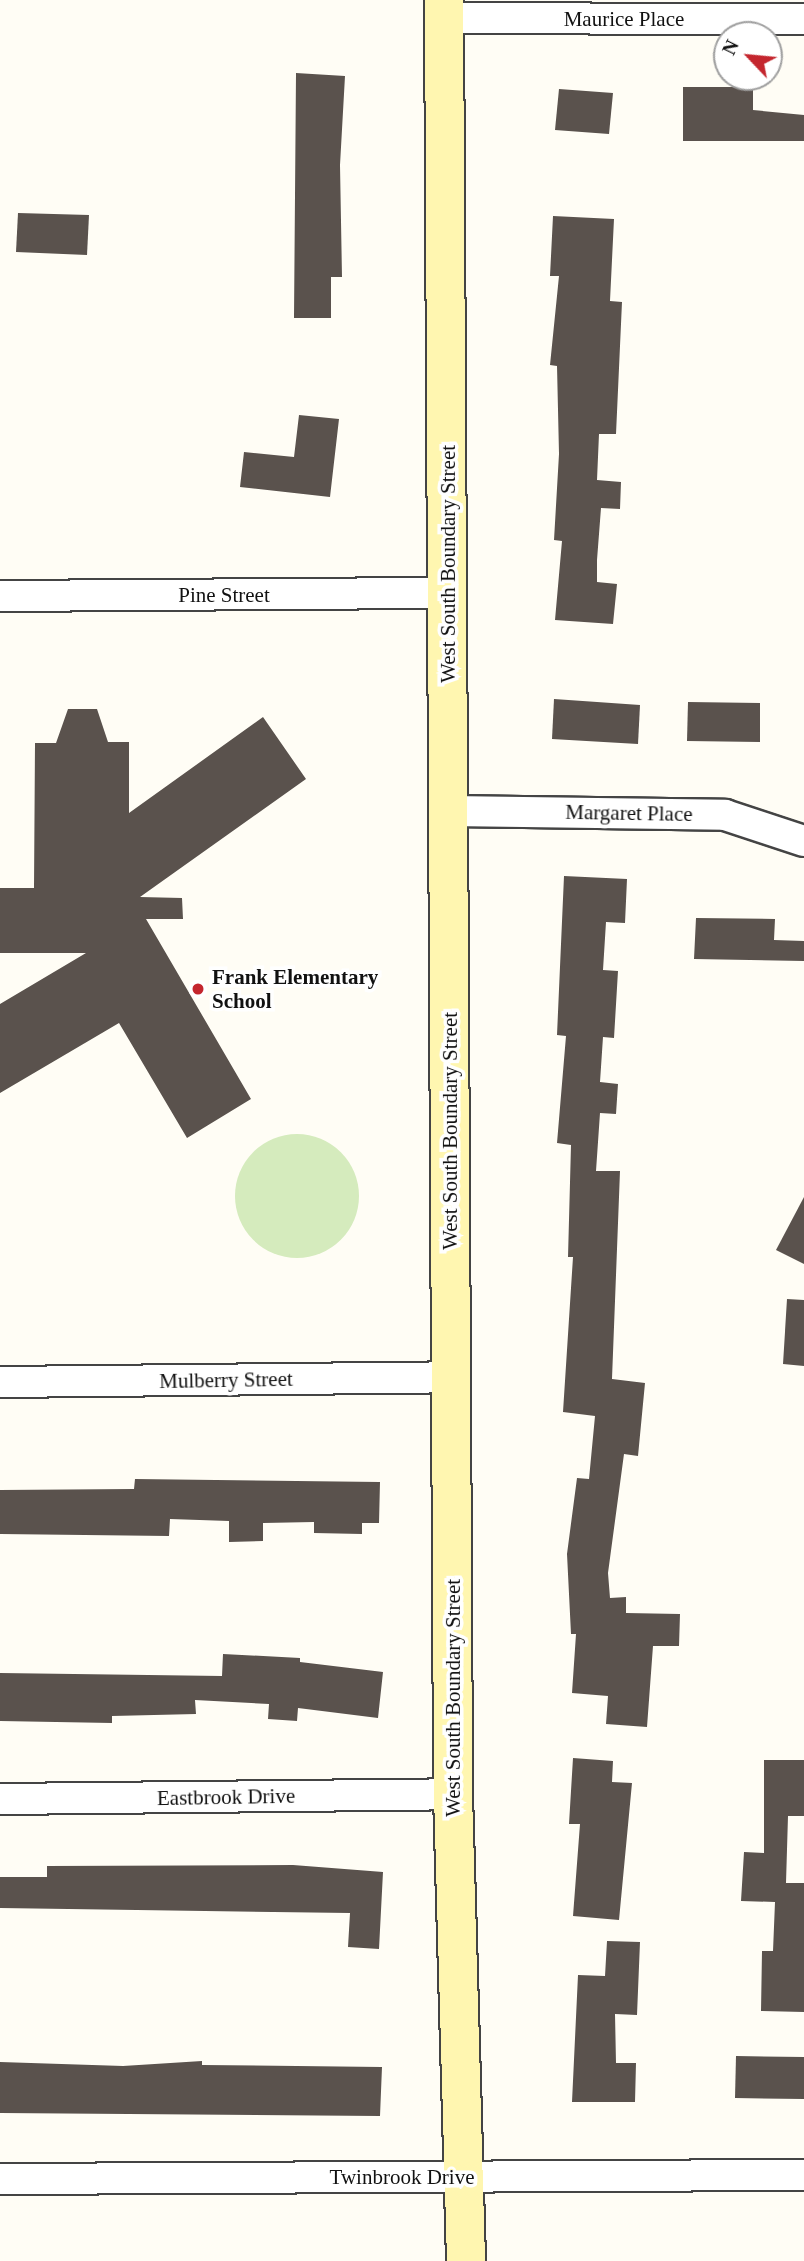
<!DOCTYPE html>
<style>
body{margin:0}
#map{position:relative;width:804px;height:2261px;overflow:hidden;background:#fffdf5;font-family:Georgia,serif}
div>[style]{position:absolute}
.green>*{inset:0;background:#d5ebbd}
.round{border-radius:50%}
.building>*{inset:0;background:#5a524d}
.roads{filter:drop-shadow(2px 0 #444) drop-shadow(-2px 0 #444) drop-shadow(0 2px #444) drop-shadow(0 -2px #444)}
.street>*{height:30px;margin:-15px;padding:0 15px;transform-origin:15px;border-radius:15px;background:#fff}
.secondary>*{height:38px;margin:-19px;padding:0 19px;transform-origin:19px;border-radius:19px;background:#fff6b0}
.dots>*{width:19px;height:19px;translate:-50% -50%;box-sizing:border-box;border:4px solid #fff;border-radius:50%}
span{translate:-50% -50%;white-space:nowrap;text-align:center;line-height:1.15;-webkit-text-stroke:7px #fff;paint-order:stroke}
.street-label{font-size:21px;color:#111}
.poi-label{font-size:21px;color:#111;font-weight:700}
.left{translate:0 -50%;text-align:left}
.north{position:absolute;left:713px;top:21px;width:70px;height:70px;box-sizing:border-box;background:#fff;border:2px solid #a0a0a0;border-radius:50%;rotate:296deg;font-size:19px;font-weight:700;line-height:28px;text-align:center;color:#111}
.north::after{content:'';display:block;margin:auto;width:24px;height:32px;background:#c4262e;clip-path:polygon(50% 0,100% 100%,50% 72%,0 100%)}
</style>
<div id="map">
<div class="green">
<i class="round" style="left:235px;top:1134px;width:124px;height:124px"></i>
</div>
<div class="building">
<i style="clip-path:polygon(296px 73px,345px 76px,340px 165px,342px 277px,331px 277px,331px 318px,294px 318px)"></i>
<i style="clip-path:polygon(683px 87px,753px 87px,753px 110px,804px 115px,804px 141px,683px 141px)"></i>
<i style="clip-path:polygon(559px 89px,613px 93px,609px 134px,555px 130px)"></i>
<i style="clip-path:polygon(18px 213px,89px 215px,87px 255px,16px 252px)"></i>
<i style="clip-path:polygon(553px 216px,614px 219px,610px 301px,622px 302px,616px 434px,599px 434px,597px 480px,621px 482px,620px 509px,601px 508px,597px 560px,597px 582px,617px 584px,613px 624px,555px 620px,562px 541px,554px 540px,559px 454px,557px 366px,550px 365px,559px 276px,550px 276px)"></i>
<i style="clip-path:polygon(299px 415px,339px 419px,330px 497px,240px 487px,244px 452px,294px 457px)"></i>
<i style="clip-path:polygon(554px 699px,640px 705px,638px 744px,552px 739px)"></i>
<i style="clip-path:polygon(688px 702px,760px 703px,760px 742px,687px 741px)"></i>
<i style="clip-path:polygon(68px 709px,97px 709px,108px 742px,129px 742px,129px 813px,263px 717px,306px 779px,140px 897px,182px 898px,183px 919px,146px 919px,251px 1099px,187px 1138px,119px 1023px,0 1093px,0 1004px,86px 953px,0 953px,0 888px,34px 888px,35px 743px,56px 743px)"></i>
<i style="clip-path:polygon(564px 876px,627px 879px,625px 923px,606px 922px,603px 970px,618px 971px,614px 1038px,603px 1037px,600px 1082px,618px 1084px,616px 1114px,600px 1113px,596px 1171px,620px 1171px,612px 1379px,645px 1383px,638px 1456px,624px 1454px,608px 1573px,610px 1598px,626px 1597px,626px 1613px,680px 1614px,679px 1646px,653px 1646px,647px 1727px,606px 1724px,608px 1696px,572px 1693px,576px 1634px,571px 1634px,567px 1554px,577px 1478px,589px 1479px,595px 1416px,563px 1412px,573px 1257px,568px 1257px,571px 1145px,557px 1143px,566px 1036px,557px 1035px)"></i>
<i style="clip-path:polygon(696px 918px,775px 919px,774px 940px,804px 941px,804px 961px,694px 959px)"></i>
<i style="clip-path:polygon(804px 1197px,804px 1264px,776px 1250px)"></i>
<i style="clip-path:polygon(787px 1299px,804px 1300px,804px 1366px,783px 1364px)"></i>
<i style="clip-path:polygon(135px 1479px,380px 1482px,379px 1523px,362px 1523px,362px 1534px,314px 1533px,314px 1522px,263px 1523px,263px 1541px,229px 1542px,229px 1521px,170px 1519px,169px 1536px,0 1534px,0 1490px,134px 1489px)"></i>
<i style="clip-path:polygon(223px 1654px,300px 1658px,300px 1662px,383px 1672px,378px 1718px,298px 1708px,297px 1721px,268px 1719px,269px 1704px,195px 1700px,196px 1714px,112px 1716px,112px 1723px,0 1721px,0 1673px,222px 1676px)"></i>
<i style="clip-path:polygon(573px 1758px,613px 1761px,612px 1782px,632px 1783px,619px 1920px,573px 1916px,580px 1824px,569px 1824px)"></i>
<i style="clip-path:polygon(764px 1760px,804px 1760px,804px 1816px,788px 1816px,786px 1883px,804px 1883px,804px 2012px,761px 2011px,762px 1951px,773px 1951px,775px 1902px,741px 1901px,744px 1852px,764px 1853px)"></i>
<i style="clip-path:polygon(293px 1865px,383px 1872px,379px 1949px,348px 1947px,350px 1913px,0 1908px,0 1877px,47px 1877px,47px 1866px)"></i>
<i style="clip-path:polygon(607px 1941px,640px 1942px,637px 2015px,615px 2014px,616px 2063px,636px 2063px,635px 2102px,572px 2102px,578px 1975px,605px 1976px)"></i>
<i style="clip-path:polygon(736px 2056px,804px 2057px,804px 2099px,735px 2098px)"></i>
<i style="clip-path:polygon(202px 2061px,202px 2065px,382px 2067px,380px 2116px,0 2113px,0 2062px,123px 2066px)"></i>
</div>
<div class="roads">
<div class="street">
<i style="left:444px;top:18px;width:360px;rotate:0.2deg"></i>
<i style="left:0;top:596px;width:448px;rotate:-0.4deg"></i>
<i style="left:450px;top:811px;width:275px;rotate:0.8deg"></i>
<i style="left:725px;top:815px;width:83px;rotate:18.2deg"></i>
<i style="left:0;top:1382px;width:451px;rotate:-0.6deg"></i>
<i style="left:0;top:1799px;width:453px;rotate:-0.6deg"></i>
<i style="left:0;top:2179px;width:804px;rotate:-0.29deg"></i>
</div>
<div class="secondary">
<i style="left:444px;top:0;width:1794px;rotate:89.71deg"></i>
<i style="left:453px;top:1794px;width:467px;rotate:88.4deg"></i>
</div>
</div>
<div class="dots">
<i style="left:198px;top:989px;background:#c4262e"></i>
</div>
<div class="street-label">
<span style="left:624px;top:19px">Maurice Place</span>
<span style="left:448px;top:564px;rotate:-90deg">West South Boundary Street</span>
<span style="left:224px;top:595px">Pine Street</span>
<span style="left:629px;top:813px;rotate:1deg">Margaret Place</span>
<span style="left:450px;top:1131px;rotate:-90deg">West South Boundary Street</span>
<span style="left:226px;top:1380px;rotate:-1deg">Mulberry Street</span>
<span style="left:453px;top:1698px;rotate:-90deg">West South Boundary Street</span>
<span style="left:226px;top:1797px;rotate:-1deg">Eastbrook Drive</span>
<span style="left:402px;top:2177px">Twinbrook Drive</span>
</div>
<div class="poi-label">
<span class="left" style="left:212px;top:989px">Frank Elementary<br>School</span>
</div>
<div class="north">N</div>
</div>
